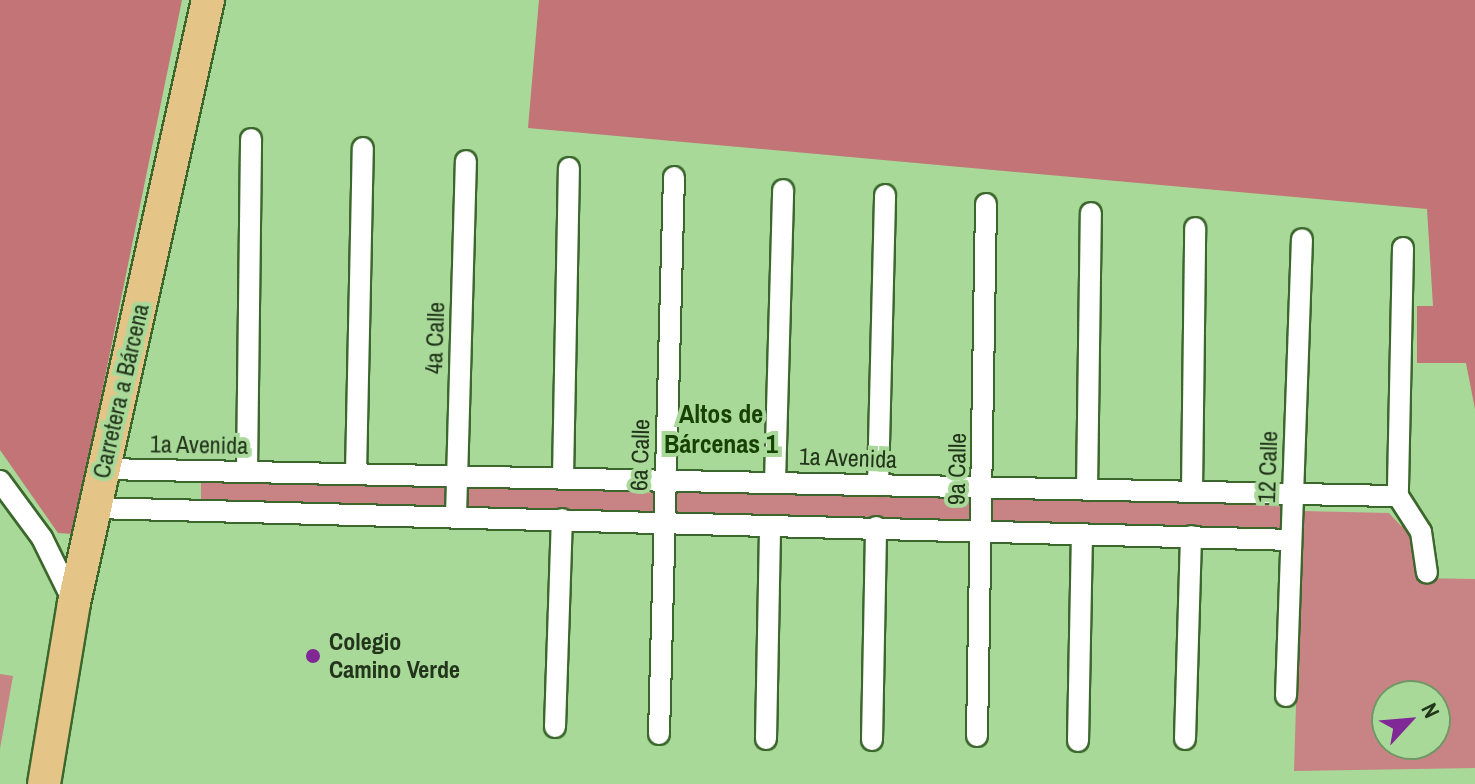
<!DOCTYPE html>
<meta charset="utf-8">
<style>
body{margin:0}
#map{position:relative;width:1475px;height:784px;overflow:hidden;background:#a8d999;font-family:"Archivo Narrow",sans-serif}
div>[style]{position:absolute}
.green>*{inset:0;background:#c88385}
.forest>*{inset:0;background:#c27476}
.roads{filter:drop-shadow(2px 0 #3b672c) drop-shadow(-2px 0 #3b672c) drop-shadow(0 2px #3b672c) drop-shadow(0 -2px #3b672c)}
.street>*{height:20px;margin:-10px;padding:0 10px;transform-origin:10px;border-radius:10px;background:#fff}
.primary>*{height:32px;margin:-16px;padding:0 16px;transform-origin:16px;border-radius:16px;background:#e5c488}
.dots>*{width:22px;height:22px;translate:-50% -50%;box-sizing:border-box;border:4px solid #a8d999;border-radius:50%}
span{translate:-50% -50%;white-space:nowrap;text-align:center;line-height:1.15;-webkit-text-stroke:8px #a8d999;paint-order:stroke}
.street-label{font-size:24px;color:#22351b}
.poi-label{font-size:24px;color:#22351b;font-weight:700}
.left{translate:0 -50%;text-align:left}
.neighbourhood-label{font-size:26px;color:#174203;font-weight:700}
.north{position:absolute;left:1371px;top:680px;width:80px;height:80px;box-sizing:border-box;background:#a8d999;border:2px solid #729767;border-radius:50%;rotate:64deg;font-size:22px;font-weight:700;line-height:32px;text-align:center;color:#22351b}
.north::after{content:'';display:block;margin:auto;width:28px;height:36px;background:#7f2896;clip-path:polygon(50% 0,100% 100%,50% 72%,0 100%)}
</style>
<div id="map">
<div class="green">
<i style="clip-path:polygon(201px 471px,1293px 494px,1290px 540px,201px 511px)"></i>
<i style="clip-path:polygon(evenodd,1302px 511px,1389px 513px,1401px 526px,1417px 527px,1416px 578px,1475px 579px,1475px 768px,1294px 771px,1302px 511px,1387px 696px,1435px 696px,1435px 744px,1387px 744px,1387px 696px)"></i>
<i style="clip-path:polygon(0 674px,13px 676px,0 749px)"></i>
</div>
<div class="forest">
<i style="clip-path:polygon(0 0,182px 0,73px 534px,58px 533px,0 450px)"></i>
<i style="clip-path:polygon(539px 0,1475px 0,1475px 409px,1466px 363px,1417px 363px,1417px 306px,1433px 306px,1427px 209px,528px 128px)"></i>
</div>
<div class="roads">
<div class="street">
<i style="left:1403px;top:248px;width:248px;rotate:91.2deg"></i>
<i style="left:1398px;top:496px;width:43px;rotate:57.4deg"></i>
<i style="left:1421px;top:532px;width:41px;rotate:81.7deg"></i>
<i style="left:104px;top:469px;width:1294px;rotate:1.2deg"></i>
<i style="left:247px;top:471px;width:332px;rotate:-89.3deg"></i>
<i style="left:356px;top:473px;width:325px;rotate:-88.8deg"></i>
<i style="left:563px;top:477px;width:309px;rotate:-88.9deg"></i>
<i style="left:0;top:481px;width:71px;rotate:53.6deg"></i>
<i style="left:42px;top:538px;width:72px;rotate:63.8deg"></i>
<i style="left:775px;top:482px;width:292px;rotate:-88.4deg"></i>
<i style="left:878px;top:485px;width:290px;rotate:-88.6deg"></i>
<i style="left:1087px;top:490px;width:277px;rotate:-89.2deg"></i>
<i style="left:1192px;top:491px;width:263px;rotate:-89.3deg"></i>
<i style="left:95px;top:508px;width:1195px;rotate:1.53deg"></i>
<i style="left:456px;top:516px;width:355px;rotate:-88.4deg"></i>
<i style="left:1286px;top:696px;width:457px;rotate:-88deg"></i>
<i style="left:555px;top:727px;width:208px;rotate:-88.1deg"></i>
<i style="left:659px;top:734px;width:557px;rotate:-88.46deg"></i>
<i style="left:977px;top:736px;width:532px;rotate:-89.03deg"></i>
<i style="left:766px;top:739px;width:213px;rotate:-88.9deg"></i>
<i style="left:1185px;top:739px;width:203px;rotate:-88.3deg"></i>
<i style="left:872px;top:740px;width:213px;rotate:-88.9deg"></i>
<i style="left:1078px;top:741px;width:207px;rotate:-88.9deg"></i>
</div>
<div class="primary">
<i style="left:44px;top:784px;width:183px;rotate:-80.6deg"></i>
<i style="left:74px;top:603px;width:618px;rotate:-77.47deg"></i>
</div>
</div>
<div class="dots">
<i style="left:313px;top:656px;background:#7f2896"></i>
</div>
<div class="street-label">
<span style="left:435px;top:338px;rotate:-88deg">4a Calle</span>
<span style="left:121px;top:391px;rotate:-77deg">Carretera a Bárcena</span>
<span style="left:199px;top:445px;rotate:1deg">1a Avenida</span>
<span style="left:640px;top:455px;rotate:-88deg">6a Calle</span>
<span style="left:848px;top:458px;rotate:2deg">1a Avenida</span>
<span style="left:1268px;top:467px;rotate:-88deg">12 Calle</span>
<span style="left:957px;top:469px;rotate:-89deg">9a Calle</span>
</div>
<div class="poi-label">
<span class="left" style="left:329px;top:656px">Colegio<br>Camino Verde</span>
</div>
<div class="neighbourhood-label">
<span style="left:721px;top:429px">Altos de<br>Bárcenas 1</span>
</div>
<div class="north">N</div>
</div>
